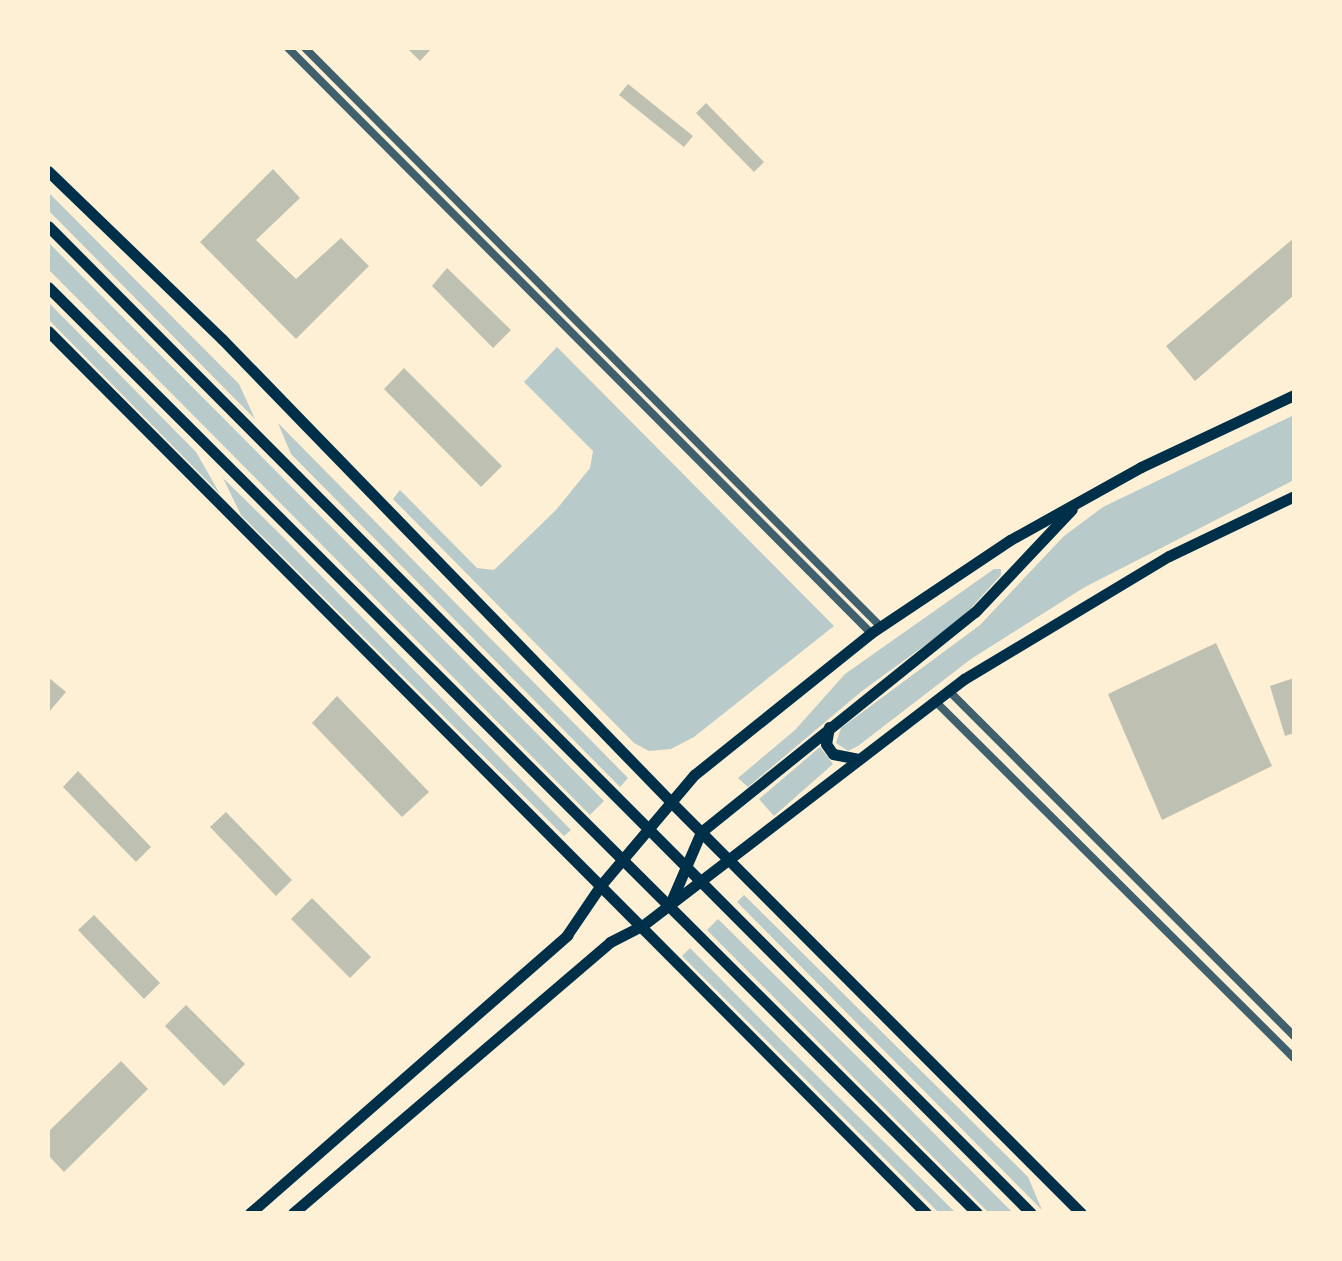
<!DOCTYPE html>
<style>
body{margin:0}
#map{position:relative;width:1342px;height:1261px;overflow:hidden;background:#fdf0d5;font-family:"Noto Sans",sans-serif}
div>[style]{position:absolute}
.green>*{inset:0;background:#b9caca}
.building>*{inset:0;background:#bec0b2}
.tertiary>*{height:8px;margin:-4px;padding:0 4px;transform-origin:4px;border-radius:4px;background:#3f606c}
.trunk>*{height:11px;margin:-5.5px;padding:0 5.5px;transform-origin:5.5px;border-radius:5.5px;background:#003049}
span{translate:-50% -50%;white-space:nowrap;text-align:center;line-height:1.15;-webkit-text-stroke:7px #fdf0d5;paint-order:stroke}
.frame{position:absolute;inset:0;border:50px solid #fdf0d5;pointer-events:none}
</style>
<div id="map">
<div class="green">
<i style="clip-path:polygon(48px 192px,239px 384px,255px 419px,48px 210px)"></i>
<i style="clip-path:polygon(48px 242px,604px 801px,590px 815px,48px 269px)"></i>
<i style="clip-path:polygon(48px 302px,196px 452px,220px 494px,48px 319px)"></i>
<i style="clip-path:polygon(557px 347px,834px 626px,694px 737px,671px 749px,649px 751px,634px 743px,393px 499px,400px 490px,477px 568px,494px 570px,556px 510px,590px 468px,593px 451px,524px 382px)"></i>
<i style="clip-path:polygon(1294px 415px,1294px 480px,1085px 587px,971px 659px,858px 746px,848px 751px,836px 743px,841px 728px,980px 625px,1064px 536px,1103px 507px)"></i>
<i style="clip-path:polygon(278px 423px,628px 778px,620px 787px,291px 454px)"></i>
<i style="clip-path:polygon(223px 478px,284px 538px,571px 830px,564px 836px,241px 515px)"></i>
<i style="clip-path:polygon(994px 569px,1001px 569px,1001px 575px,961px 619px,862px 691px,748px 787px,738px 778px,795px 730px,845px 674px)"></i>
<i style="clip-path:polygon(820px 747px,833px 764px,774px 816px,759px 799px)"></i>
<i style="clip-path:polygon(744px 895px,1028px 1177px,1042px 1210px,737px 902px)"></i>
<i style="clip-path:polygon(718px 919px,896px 1095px,1013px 1213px,989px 1213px,858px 1082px,707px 930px)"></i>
<i style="clip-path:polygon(690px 948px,802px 1061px,956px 1213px,939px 1213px,682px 956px)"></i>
</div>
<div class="building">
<i style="clip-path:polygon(407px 48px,432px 48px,420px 61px)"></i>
<i style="clip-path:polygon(628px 84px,693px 136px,684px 147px,619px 95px)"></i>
<i style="clip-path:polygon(706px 103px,764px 162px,754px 172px,696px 113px)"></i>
<i style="clip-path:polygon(273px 169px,300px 198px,256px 240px,296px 279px,341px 238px,369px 266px,296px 339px,200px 242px)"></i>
<i style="clip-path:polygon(1294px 238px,1294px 295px,1195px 381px,1166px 346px)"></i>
<i style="clip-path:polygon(447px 268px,511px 330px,493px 348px,432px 286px)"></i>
<i style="clip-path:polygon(404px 368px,502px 466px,481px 487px,384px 389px)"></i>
<i style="clip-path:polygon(1216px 643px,1272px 766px,1162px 820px,1108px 694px)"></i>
<i style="clip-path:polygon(48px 677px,66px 692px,48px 713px)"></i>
<i style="clip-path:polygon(1294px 678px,1294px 733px,1285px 736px,1270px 686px)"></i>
<i style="clip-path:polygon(337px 696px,429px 792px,402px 817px,312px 723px)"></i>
<i style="clip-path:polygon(78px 771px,151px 847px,136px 862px,63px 787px)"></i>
<i style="clip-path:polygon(226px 812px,292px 880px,276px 896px,210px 827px)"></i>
<i style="clip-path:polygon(312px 898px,371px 957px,350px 978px,291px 919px)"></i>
<i style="clip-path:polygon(94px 915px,160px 983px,144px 999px,78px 930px)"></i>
<i style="clip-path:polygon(186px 1005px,245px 1064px,224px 1086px,165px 1026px)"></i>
<i style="clip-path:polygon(121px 1061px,148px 1089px,64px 1172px,48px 1155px,48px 1132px)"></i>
</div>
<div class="tertiary">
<i style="left:288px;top:48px;width:826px;rotate:45.1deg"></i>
<i style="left:305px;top:48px;width:815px;rotate:45.15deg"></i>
<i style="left:949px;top:691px;width:488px;rotate:45deg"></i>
<i style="left:935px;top:701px;width:506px;rotate:44.84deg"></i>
</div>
<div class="trunk">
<i style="left:48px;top:171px;width:242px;rotate:44deg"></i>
<i style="left:222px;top:339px;width:645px;rotate:45.88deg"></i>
<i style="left:671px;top:802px;width:581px;rotate:45.07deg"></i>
<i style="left:48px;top:226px;width:1393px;rotate:45.12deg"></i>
<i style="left:48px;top:287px;width:1312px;rotate:44.91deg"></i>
<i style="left:48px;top:331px;width:1245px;rotate:45.13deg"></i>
<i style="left:829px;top:727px;width:17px;rotate:100deg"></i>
<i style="left:826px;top:744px;width:12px;rotate:55deg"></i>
<i style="left:833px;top:754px;width:26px;rotate:11deg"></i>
<i style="left:670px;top:904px;width:78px;rotate:-66.7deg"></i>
<i style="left:701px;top:832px;width:351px;rotate:-38.8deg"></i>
<i style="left:975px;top:612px;width:141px;rotate:-46.7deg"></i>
<i style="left:250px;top:1213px;width:422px;rotate:-41.2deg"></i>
<i style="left:567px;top:935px;width:60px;rotate:-55.8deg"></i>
<i style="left:601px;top:885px;width:144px;rotate:-49.8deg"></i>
<i style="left:694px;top:775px;width:227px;rotate:-38.7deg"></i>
<i style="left:871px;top:633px;width:167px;rotate:-33.8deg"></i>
<i style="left:1010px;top:540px;width:150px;rotate:-29.1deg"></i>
<i style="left:1141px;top:467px;width:169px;rotate:-25.2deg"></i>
<i style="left:293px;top:1213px;width:417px;rotate:-40.5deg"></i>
<i style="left:610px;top:942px;width:36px;rotate:-27deg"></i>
<i style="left:642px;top:926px;width:406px;rotate:-37.5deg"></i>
<i style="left:964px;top:679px;width:239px;rotate:-31deg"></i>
<i style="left:1169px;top:556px;width:139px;rotate:-25.6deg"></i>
</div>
<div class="frame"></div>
</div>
